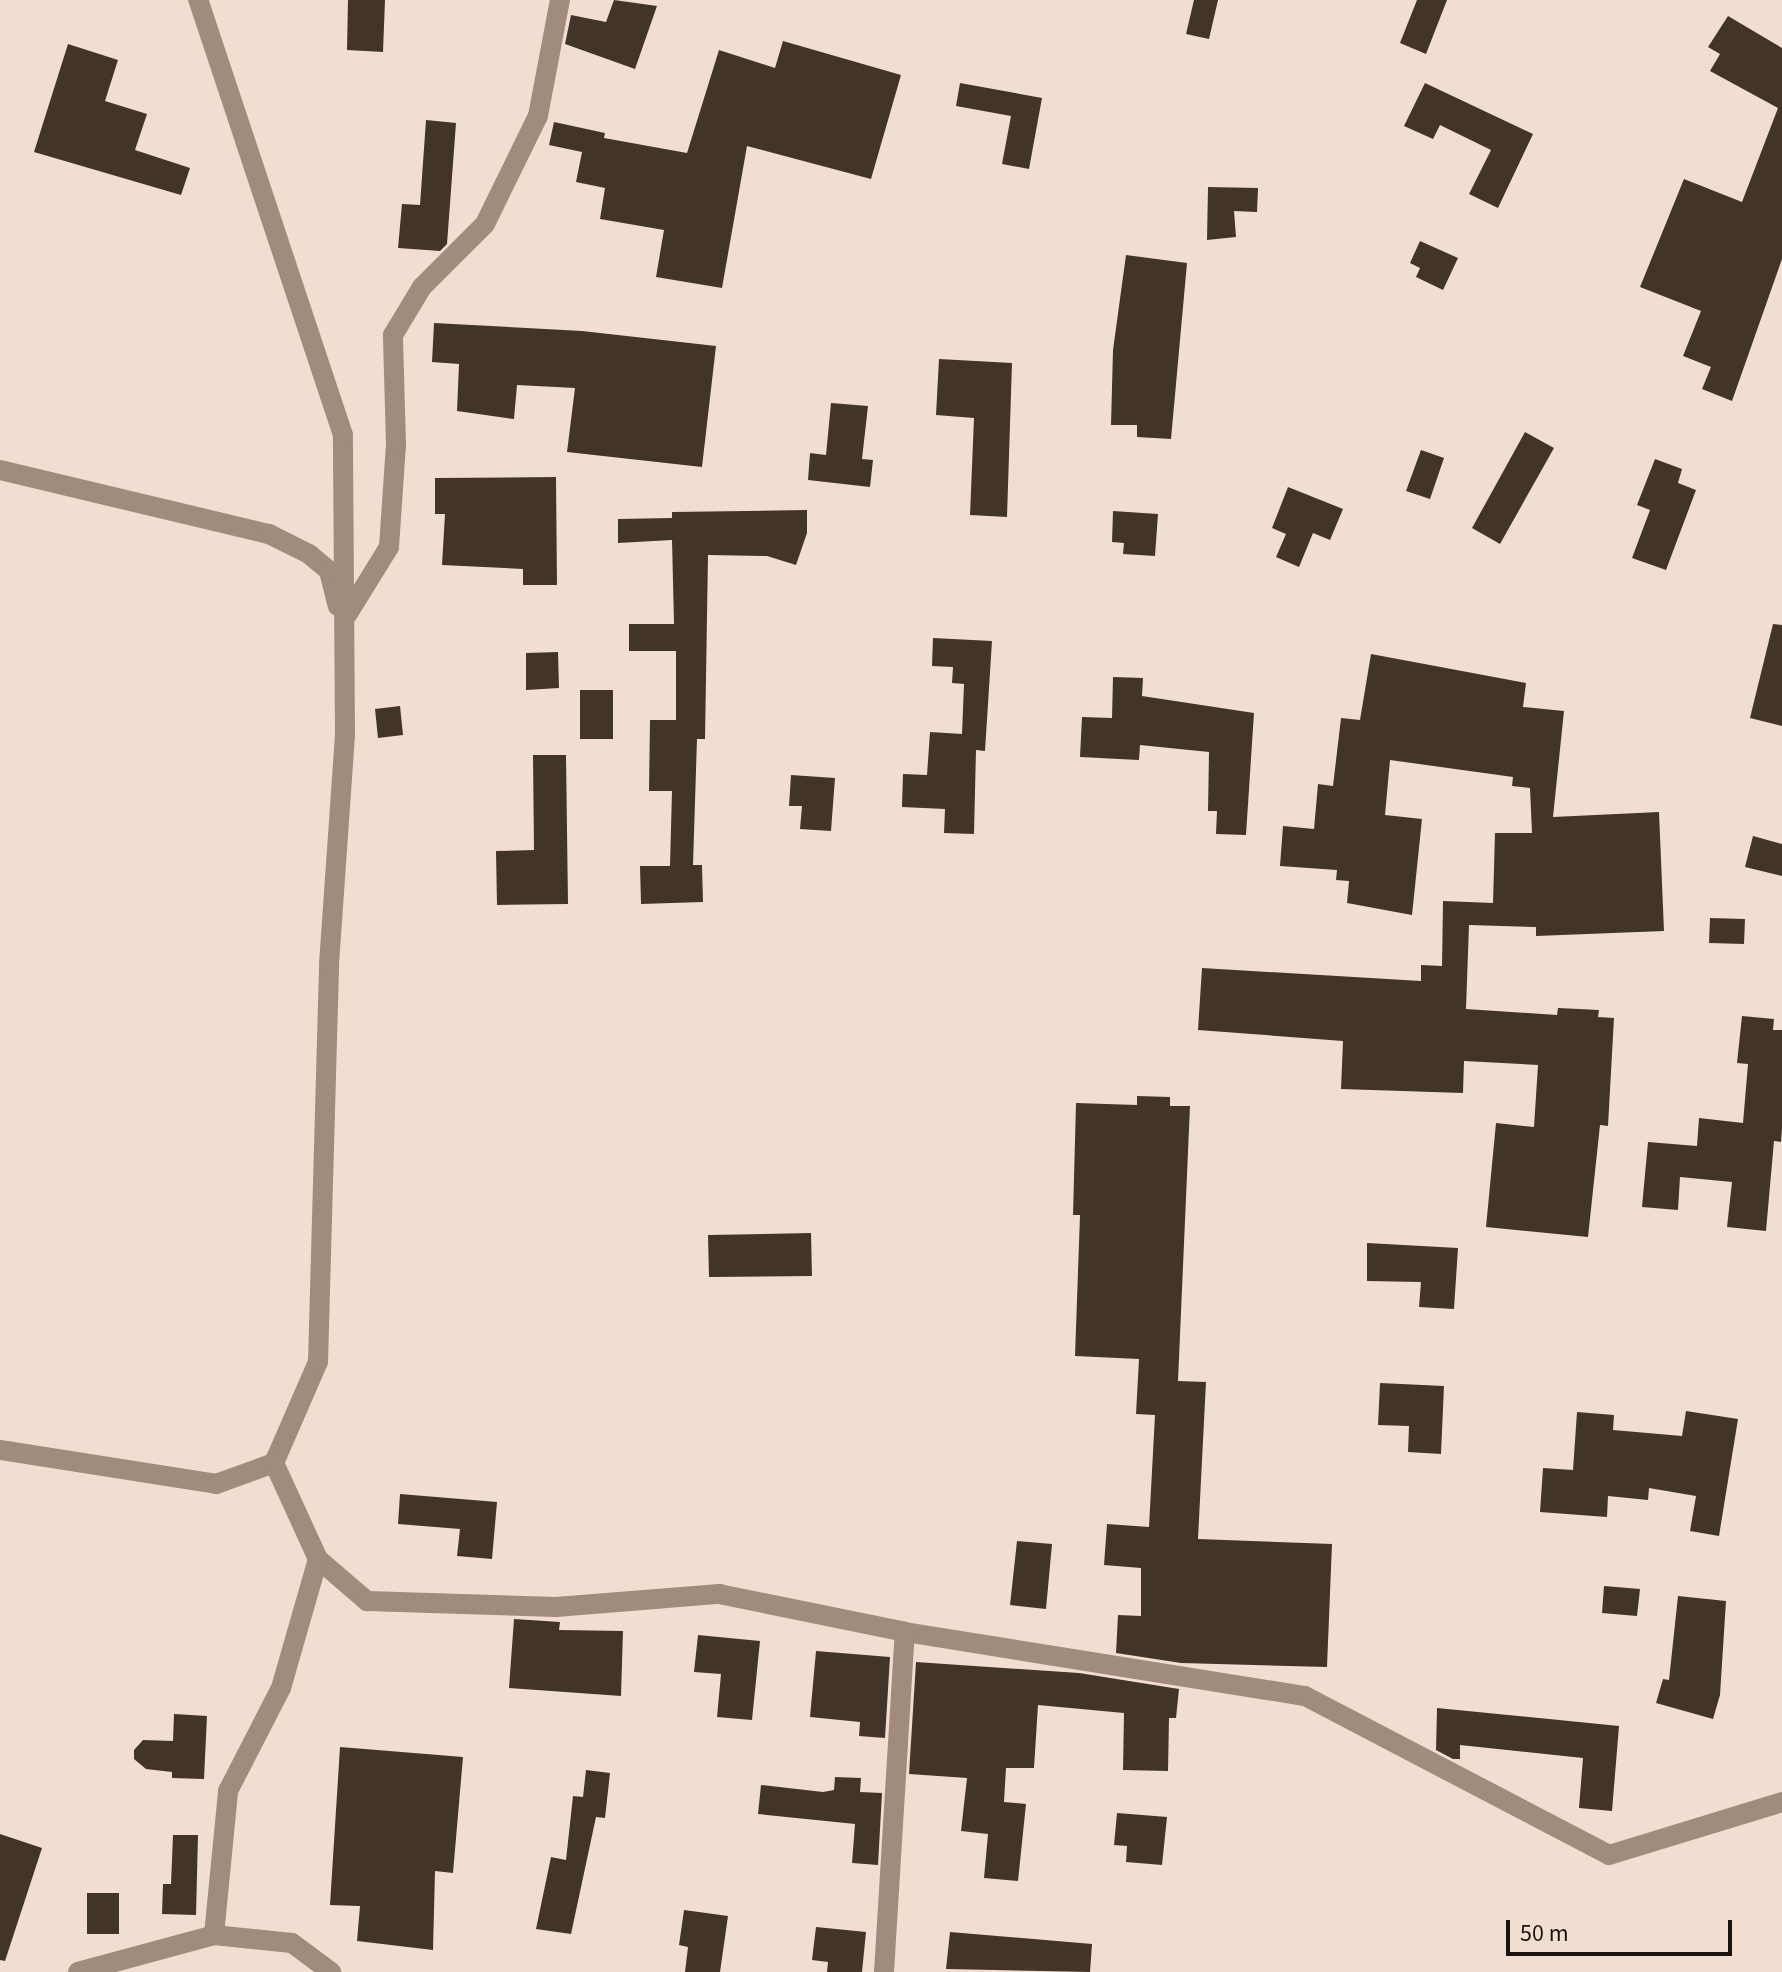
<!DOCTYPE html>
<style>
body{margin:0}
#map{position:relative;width:1782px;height:1972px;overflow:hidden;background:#f2ded1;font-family:"Source Sans 3",sans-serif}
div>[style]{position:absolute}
.building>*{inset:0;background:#43342a}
.minor>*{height:20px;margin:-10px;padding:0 10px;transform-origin:10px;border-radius:10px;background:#a08b7d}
span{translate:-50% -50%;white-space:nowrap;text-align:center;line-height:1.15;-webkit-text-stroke:8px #f2ded1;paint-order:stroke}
.scale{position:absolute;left:1506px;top:1920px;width:226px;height:36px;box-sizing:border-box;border:4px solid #19120e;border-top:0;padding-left:10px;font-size:24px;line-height:28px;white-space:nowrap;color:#19120e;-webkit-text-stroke:6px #f2ded1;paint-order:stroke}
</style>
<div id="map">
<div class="building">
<i style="clip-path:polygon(348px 0,385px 0,383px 52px,347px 50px)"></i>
<i style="clip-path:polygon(614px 0,657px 6px,635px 69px,565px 44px,571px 15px,606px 22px)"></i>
<i style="clip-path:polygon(1194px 0,1218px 0,1209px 39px,1186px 34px)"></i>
<i style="clip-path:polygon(1417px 0,1447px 0,1426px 54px,1400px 43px)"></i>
<i style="clip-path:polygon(1728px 16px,1782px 48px,1782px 259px,1732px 401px,1702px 389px,1711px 367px,1683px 356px,1701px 311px,1640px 287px,1684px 179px,1742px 202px,1778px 108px,1710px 71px,1720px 54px,1708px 47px)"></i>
<i style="clip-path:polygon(783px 41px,901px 75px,871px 179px,747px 146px,722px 288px,656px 277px,664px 230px,600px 219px,605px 188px,576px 182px,582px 152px,549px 145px,554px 122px,605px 133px,604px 138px,687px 153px,719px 50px,775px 68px)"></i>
<i style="clip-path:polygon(68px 44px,118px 60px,105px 101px,147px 114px,135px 150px,190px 168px,181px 195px,34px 152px)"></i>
<i style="clip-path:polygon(960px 83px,1042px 98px,1029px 169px,1002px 164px,1011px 116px,956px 106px)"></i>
<i style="clip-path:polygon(1425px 83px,1533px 134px,1498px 208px,1469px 194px,1491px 150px,1440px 125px,1433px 139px,1404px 126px)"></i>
<i style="clip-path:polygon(426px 120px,456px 123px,447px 244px,440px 251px,398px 248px,402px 204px,420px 205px)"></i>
<i style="clip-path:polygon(1208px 187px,1258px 188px,1257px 212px,1234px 211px,1236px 237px,1207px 240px)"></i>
<i style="clip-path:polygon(1420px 241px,1458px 258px,1443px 290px,1416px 277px,1420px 268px,1410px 263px)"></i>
<i style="clip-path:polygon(1126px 255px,1187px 263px,1171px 439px,1137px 437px,1137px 425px,1111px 425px,1113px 350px)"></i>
<i style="clip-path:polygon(434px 323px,582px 331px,716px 346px,702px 467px,567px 452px,575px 388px,517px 385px,514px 419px,457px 411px,459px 364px,432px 362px)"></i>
<i style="clip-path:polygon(939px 359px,1012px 363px,1007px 517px,970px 515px,974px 418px,936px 415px)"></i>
<i style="clip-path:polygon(831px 403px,868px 406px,862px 459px,873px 460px,870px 487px,808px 480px,810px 453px,826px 455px)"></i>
<i style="clip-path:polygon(1525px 432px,1554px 448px,1500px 544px,1472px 528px)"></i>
<i style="clip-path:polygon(1421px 450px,1444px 458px,1430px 499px,1406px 491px)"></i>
<i style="clip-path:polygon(1655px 459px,1682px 469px,1678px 483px,1696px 490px,1666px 570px,1632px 558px,1650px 510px,1637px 505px)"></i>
<i style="clip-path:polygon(556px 477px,557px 585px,523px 585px,523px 569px,442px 565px,445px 514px,435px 514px,435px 478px)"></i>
<i style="clip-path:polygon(1288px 487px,1343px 509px,1330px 540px,1313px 533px,1299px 567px,1276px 557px,1286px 534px,1272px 528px)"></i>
<i style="clip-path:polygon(807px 510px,807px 533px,796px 565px,767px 556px,708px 555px,705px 739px,697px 739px,693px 865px,702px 865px,703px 902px,641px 904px,640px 866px,670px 866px,672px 791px,649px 791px,650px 720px,676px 720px,676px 651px,629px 651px,629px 624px,674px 624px,672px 540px,618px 543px,618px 519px,672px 518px,672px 512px)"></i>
<i style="clip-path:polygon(1113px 511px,1158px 514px,1155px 556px,1123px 554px,1124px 543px,1112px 542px)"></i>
<i style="clip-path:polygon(1773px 624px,1782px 625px,1782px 726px,1750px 718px)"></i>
<i style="clip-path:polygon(933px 638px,992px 641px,985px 751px,976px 750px,974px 834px,944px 833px,945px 809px,902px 807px,903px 774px,927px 775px,930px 732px,962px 734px,964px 684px,952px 683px,953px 667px,932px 666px)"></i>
<i style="clip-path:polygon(558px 652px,559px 688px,526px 690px,526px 653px)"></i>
<i style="clip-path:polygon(1371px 654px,1526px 683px,1523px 707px,1564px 711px,1553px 817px,1659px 812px,1664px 931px,1536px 936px,1536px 927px,1469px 925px,1466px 1009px,1557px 1015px,1558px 1008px,1599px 1010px,1598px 1017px,1614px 1018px,1608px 1126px,1600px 1125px,1588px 1237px,1486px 1227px,1496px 1123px,1534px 1127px,1538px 1065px,1464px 1061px,1463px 1093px,1341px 1089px,1343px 1041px,1198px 1030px,1202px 968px,1421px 981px,1421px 965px,1442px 966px,1443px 901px,1493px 903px,1495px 833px,1532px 833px,1530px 788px,1512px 786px,1513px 777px,1390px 760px,1385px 815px,1422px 819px,1412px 915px,1347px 903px,1349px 881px,1336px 880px,1337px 870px,1280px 866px,1283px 826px,1314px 829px,1318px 784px,1333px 786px,1341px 718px,1360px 720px)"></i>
<i style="clip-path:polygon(1113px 677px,1143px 678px,1142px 696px,1254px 713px,1246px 835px,1216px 834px,1217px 811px,1208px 811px,1209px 752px,1140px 745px,1139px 760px,1080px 757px,1082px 717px,1112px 718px)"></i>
<i style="clip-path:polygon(580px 690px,613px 690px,613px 739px,580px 739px)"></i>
<i style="clip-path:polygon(400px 706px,403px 735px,378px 738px,375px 709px)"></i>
<i style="clip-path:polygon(533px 755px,566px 755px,568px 904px,497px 905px,496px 851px,534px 850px)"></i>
<i style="clip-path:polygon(791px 775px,835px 778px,831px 831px,800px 829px,802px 806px,789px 806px)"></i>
<i style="clip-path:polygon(1753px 836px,1782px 844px,1782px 876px,1745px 867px)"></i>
<i style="clip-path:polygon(1710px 918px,1745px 919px,1744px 944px,1709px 943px)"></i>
<i style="clip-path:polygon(1742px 1016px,1774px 1019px,1773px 1030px,1782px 1030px,1782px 1128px,1781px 1142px,1774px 1141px,1766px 1231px,1727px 1227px,1732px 1182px,1680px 1177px,1678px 1210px,1642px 1207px,1648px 1142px,1697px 1146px,1699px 1118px,1743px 1123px,1748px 1064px,1737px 1063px)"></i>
<i style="clip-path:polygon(1137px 1096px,1170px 1097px,1170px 1106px,1190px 1106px,1178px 1381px,1206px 1382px,1198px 1539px,1332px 1544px,1327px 1667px,1181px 1663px,1116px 1653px,1118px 1615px,1141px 1616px,1141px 1568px,1104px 1565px,1107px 1524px,1149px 1527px,1155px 1415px,1136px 1414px,1139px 1359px,1075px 1356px,1080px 1215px,1073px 1215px,1076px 1103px,1137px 1105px)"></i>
<i style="clip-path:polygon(811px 1233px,812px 1276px,709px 1277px,708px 1235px)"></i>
<i style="clip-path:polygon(1367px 1243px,1458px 1248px,1454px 1309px,1419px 1307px,1421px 1282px,1367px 1281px)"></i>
<i style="clip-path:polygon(1380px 1383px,1444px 1386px,1441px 1454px,1408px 1452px,1409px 1426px,1378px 1425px)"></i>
<i style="clip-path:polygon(1686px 1411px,1738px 1419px,1719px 1536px,1690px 1531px,1696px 1496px,1649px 1488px,1648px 1500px,1608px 1496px,1607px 1517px,1540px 1512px,1543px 1468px,1573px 1470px,1577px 1412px,1614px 1415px,1613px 1430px,1682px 1436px)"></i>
<i style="clip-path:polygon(400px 1494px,497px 1502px,492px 1559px,457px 1556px,460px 1529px,398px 1524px)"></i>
<i style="clip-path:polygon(1017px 1541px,1052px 1544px,1046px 1609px,1010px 1605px)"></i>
<i style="clip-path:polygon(1604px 1586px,1640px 1589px,1637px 1616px,1602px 1613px)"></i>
<i style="clip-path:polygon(1678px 1596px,1726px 1601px,1720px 1695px,1713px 1719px,1656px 1703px,1663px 1679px,1669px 1680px)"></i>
<i style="clip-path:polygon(514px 1619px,560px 1622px,559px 1630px,623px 1631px,621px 1696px,509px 1688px)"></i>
<i style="clip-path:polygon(698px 1635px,760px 1641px,752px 1720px,717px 1717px,721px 1674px,694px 1672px)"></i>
<i style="clip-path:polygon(816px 1651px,890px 1657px,885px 1738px,859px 1736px,860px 1722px,810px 1717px)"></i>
<i style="clip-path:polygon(916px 1662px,1079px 1673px,1179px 1689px,1176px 1718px,1169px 1718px,1168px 1771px,1123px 1770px,1124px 1713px,1038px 1705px,1034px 1768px,1006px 1768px,1004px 1802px,1026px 1804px,1018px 1881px,984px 1878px,988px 1834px,961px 1831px,967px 1778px,909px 1774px)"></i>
<i style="clip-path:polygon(1437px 1708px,1619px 1726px,1612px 1811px,1579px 1808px,1583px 1758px,1460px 1745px,1460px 1759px,1453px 1759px,1436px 1750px)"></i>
<i style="clip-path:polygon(174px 1714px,207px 1716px,204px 1779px,172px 1778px,172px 1772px,146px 1769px,134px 1759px,134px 1750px,143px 1740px,173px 1741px)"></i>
<i style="clip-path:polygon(340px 1747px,463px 1757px,453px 1873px,435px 1871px,433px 1950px,357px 1941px,360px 1906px,330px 1905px)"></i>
<i style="clip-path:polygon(586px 1770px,610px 1773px,605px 1818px,596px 1817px,571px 1934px,536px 1929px,551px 1857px,566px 1860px,573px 1796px,583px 1797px)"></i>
<i style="clip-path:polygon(835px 1777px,861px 1778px,860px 1792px,882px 1793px,878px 1865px,852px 1863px,855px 1824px,758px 1814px,761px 1785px,823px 1792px,834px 1790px)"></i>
<i style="clip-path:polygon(1117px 1813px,1167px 1817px,1162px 1865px,1126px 1862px,1127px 1846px,1114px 1845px)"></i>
<i style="clip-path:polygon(0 1834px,42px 1848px,5px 1961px,0 1960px)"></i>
<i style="clip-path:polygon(173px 1835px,198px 1835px,196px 1915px,162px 1914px,163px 1884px,171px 1884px)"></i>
<i style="clip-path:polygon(87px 1893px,119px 1893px,119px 1934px,87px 1934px)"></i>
<i style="clip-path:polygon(684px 1910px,728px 1916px,720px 1972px,685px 1972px,688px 1947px,679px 1945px)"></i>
<i style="clip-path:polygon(816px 1927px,866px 1932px,862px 1972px,827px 1972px,828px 1962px,812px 1960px)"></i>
<i style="clip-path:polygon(950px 1932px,1092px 1944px,1090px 1972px,946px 1969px)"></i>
</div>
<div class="minor">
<i style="left:0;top:470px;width:277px;rotate:13.4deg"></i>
<i style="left:269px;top:534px;width:45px;rotate:26.6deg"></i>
<i style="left:309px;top:554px;width:26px;rotate:40deg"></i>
<i style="left:329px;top:571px;width:36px;rotate:76deg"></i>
<i style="left:347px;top:615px;width:80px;rotate:-58.3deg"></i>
<i style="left:389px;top:547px;width:102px;rotate:-86.1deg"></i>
<i style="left:396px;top:445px;width:110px;rotate:-91.6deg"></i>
<i style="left:393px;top:335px;width:56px;rotate:-58.9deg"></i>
<i style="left:422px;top:287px;width:89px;rotate:-45deg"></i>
<i style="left:485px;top:224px;width:120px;rotate:-63.9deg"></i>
<i style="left:538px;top:116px;width:118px;rotate:-79.3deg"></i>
<i style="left:0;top:1450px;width:219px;rotate:8.9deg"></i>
<i style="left:216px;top:1484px;width:62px;rotate:-19.9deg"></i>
<i style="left:274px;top:1463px;width:110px;rotate:-66.5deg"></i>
<i style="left:318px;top:1362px;width:398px;rotate:-88.4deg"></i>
<i style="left:329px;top:964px;width:230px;rotate:-86deg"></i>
<i style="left:345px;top:735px;width:300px;rotate:-90.4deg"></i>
<i style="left:343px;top:435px;width:459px;rotate:-108.4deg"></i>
<i style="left:318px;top:1559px;width:65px;rotate:40.6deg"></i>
<i style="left:367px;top:1601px;width:189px;rotate:1.8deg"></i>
<i style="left:556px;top:1607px;width:164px;rotate:-4.6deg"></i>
<i style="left:719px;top:1594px;width:190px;rotate:11.5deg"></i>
<i style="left:905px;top:1632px;width:405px;rotate:9.1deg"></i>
<i style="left:1305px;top:1696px;width:343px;rotate:27.6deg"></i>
<i style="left:1609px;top:1855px;width:181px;rotate:-17deg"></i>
<i style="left:214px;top:1935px;width:145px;rotate:-84.4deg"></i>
<i style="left:228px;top:1791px;width:116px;rotate:-62.8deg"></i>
<i style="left:281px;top:1688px;width:134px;rotate:-74deg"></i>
<i style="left:318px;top:1559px;width:106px;rotate:-114.6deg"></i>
<i style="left:78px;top:1972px;width:141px;rotate:-15.2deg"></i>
<i style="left:214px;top:1935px;width:78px;rotate:5.9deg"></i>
<i style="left:292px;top:1943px;width:49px;rotate:36.6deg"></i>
<i style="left:884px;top:1972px;width:341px;rotate:-86.5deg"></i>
</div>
<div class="scale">50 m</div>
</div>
